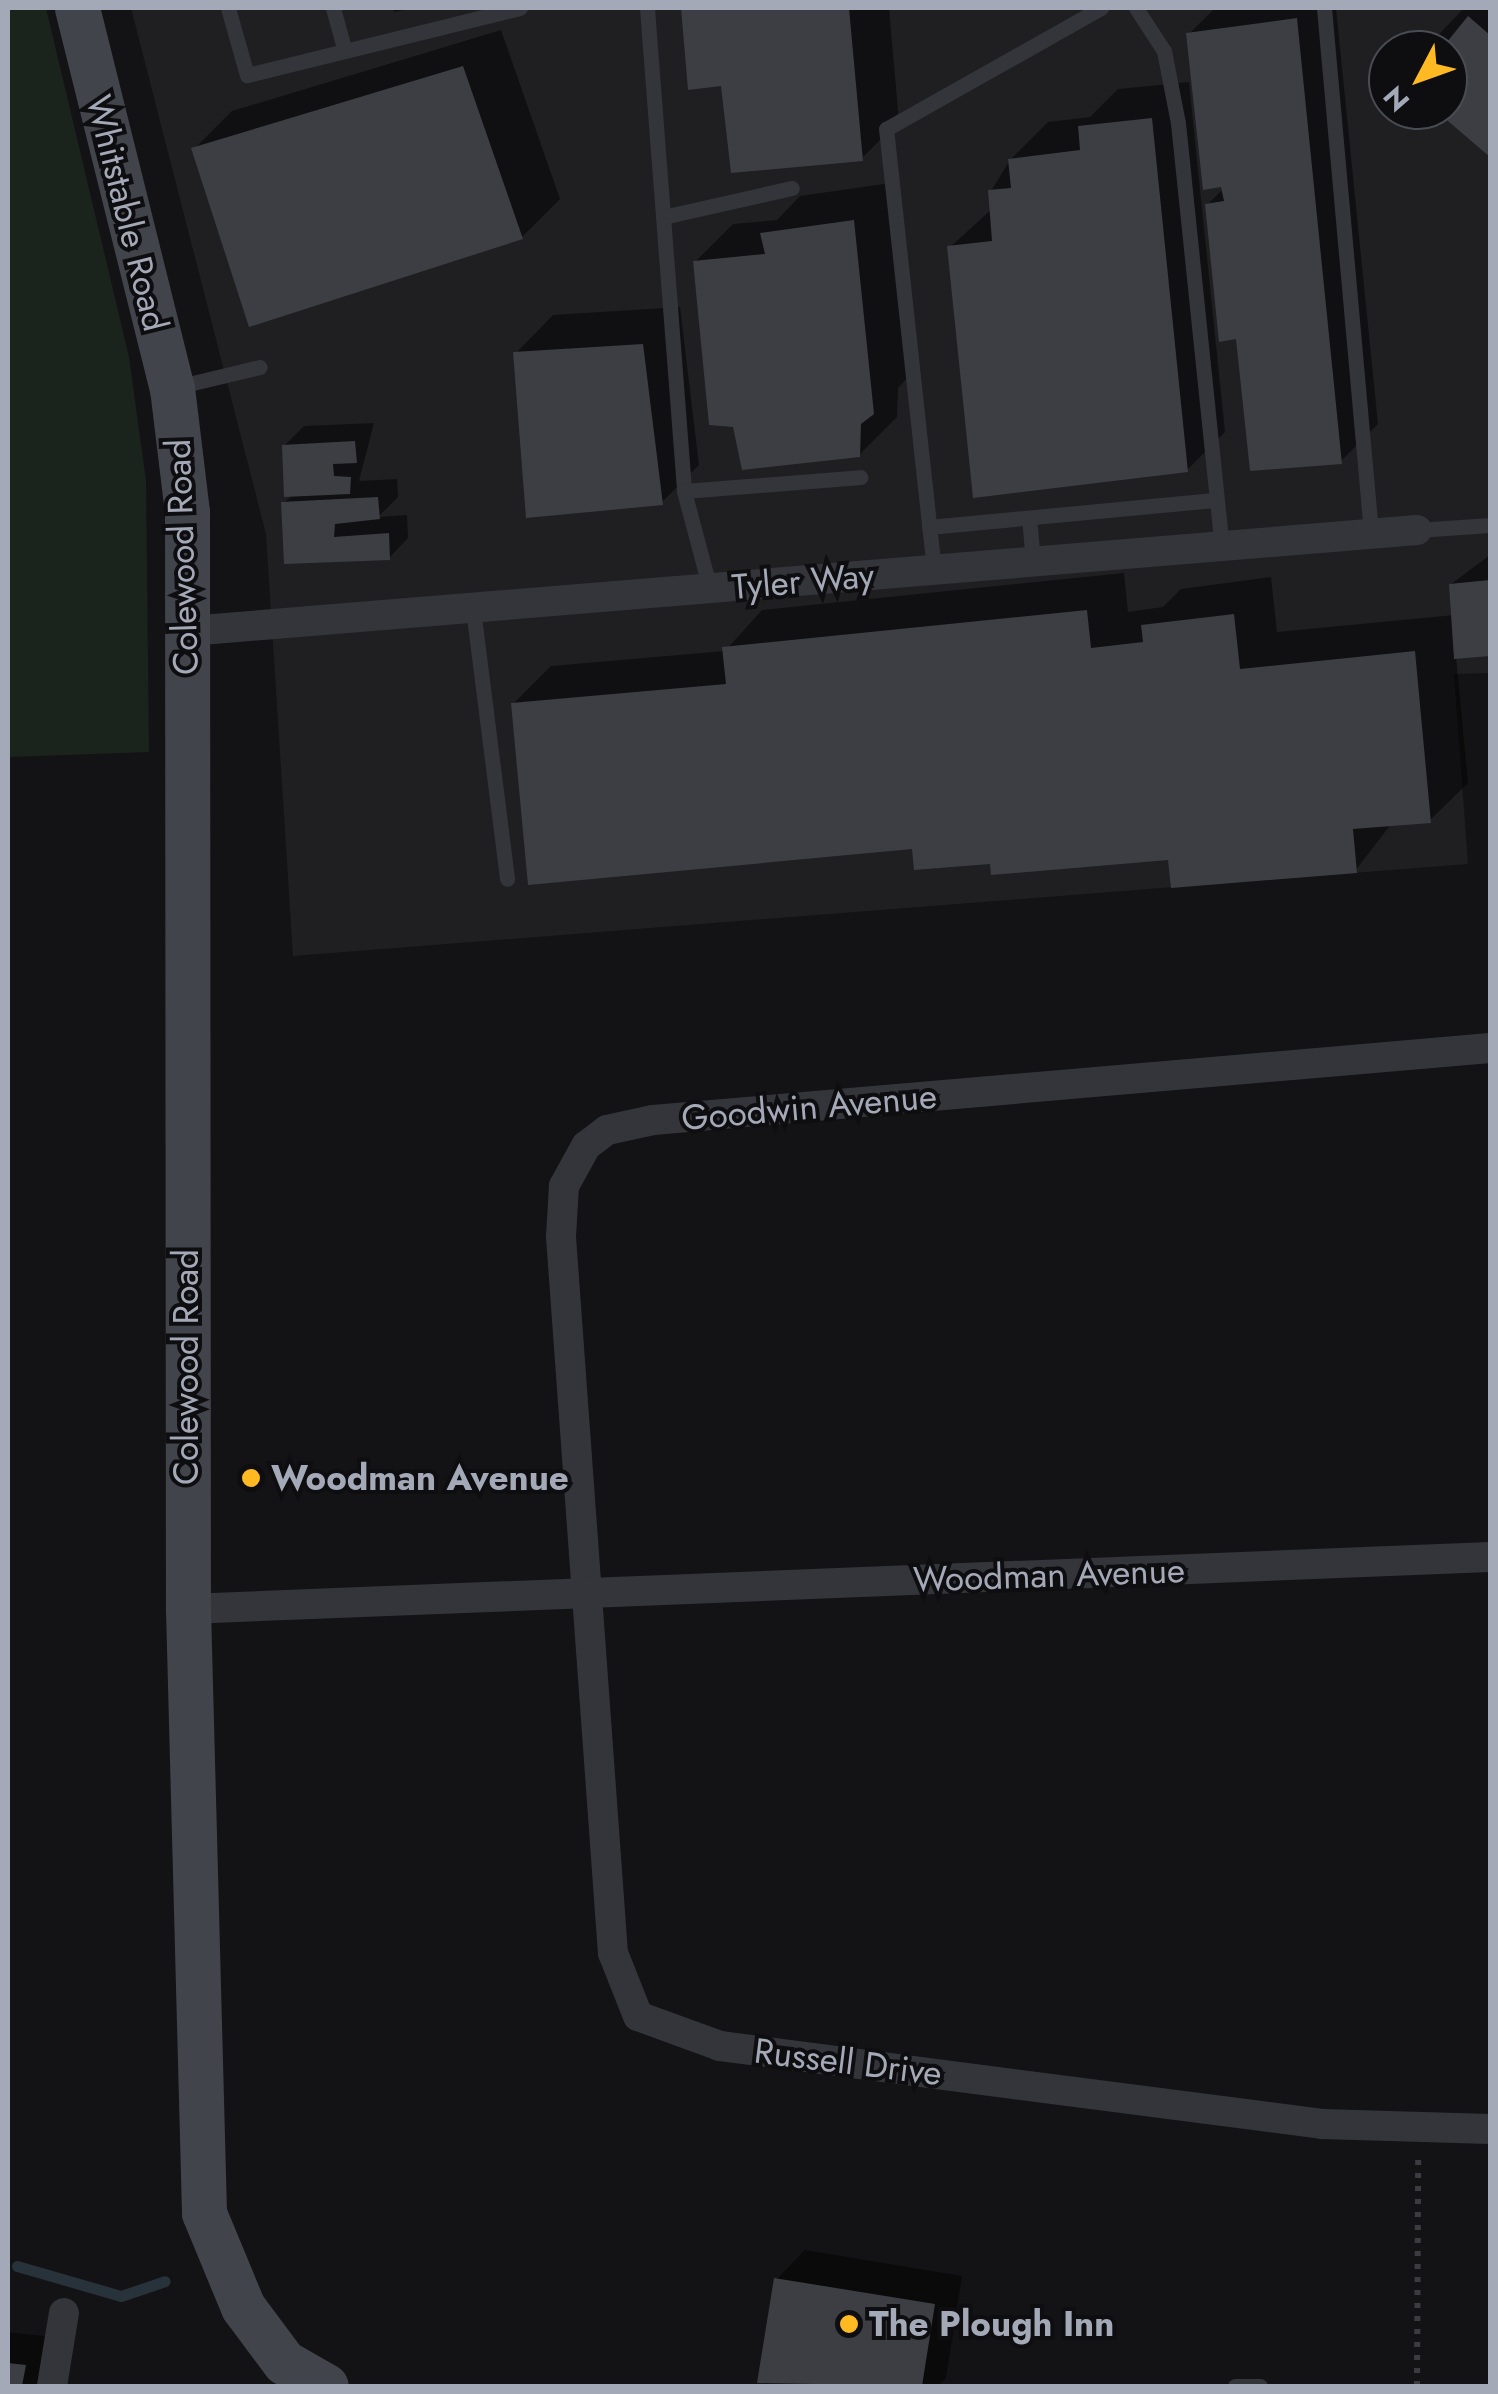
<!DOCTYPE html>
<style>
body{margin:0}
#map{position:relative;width:1498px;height:2394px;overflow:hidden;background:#131315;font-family:Jost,sans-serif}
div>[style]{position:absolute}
.built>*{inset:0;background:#1f1f22}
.green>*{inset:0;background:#1b241c}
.shadow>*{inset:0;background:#0007}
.stream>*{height:11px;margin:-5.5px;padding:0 5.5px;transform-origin:5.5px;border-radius:5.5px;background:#28323a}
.building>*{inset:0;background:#3d3e43}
.path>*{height:6px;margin-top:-3px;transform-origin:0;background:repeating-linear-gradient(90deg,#3a3c42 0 5px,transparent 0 13px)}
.lane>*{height:15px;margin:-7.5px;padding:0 7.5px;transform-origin:7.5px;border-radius:7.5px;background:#34353b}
.street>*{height:30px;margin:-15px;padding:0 15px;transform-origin:15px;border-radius:15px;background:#34353b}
.secondary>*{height:45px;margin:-22.5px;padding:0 22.5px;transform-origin:22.5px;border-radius:22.5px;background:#42444b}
.dots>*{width:28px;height:28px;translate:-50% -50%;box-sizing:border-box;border:5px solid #0e0e10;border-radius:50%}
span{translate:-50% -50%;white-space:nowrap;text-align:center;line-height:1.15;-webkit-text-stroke:8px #0e0e10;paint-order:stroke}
.street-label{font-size:35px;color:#a4a9b7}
.poi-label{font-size:35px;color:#a4a9b7;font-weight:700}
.left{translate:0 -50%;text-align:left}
.frame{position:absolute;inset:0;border:10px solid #a4a9b7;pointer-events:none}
.north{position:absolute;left:1368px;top:30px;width:100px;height:100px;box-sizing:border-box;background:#0e0e10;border:2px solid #4a4c53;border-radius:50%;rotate:229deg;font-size:28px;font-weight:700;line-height:40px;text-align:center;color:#a4a9b7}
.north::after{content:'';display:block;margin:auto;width:35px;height:45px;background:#ffb922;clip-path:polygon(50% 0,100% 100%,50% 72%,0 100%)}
</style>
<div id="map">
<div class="built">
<i style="clip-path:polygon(evenodd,131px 8px,1490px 8px,1490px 673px,1454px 674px,1468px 864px,293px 956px,266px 534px,131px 8px,1388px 50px,1448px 50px,1448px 110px,1388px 110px,1388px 50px)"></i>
</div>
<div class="green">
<i style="clip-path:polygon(8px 8px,46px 8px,129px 357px,146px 481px,149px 752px,8px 757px)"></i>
</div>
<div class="shadow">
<i style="clip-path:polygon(393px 8px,414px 8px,394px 12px)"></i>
<i style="clip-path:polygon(684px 8px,889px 8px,899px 121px,862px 158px,723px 83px,690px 87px)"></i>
<i style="clip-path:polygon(1215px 8px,1336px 8px,1378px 424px,1340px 462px,1238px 336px,1207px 205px,1224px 188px,1189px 34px)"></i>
<i style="clip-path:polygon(1464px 8px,1490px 8px,1490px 153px,1439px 110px,1448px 110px,1448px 50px,1424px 50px)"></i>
<i style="clip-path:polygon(501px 30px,560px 199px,522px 237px,194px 149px,232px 111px)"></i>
<i style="clip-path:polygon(1189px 82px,1225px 432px,1187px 470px,950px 247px,992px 209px,991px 191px,1010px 160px,1048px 122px,1090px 117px,1118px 89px)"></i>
<i style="clip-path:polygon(891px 183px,911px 374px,898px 388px,897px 417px,859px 455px,695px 262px,733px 224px,777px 220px,800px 196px)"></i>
<i style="clip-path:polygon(680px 307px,699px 465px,662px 502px,516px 353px,553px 315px)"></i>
<i style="clip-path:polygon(374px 423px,359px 481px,397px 479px,398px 497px,378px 517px,407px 515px,408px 538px,389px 558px,286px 562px,284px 503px,293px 494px,284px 446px,304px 426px)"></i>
<i style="clip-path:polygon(1490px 555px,1490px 653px,1456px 656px,1468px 783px,1430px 820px,1392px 823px,1355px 871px,1171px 858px,993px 861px,914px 847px,513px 704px,551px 666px,725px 651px,762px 610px,1124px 573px,1128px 612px,1163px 607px,1181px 589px,1271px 577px,1277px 632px,1454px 615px,1451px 584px)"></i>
<i style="clip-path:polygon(805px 2250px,962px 2276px,946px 2378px,938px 2386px,760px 2381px,777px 2279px)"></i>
<i style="clip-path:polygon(8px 2332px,53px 2337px,45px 2386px,8px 2386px)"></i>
</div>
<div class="stream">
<i style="left:17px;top:2266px;width:108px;rotate:16.1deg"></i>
<i style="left:121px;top:2296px;width:46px;rotate:-18.8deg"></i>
</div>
<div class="building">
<i style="clip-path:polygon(681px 8px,849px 8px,863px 161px,731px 173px,721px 86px,688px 90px)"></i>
<i style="clip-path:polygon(1468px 16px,1490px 35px,1490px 157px,1435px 110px,1448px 110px,1448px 50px,1421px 50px,1436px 33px,1447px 42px)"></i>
<i style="clip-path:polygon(1297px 18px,1342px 464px,1250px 471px,1236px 339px,1219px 342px,1205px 204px,1224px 201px,1221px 187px,1203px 190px,1186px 33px)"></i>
<i style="clip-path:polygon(463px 66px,523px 239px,249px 327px,191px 148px)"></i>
<i style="clip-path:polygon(1152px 118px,1188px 472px,973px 498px,947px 246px,992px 241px,988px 190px,1011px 188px,1008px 159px,1080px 150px,1078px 126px)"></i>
<i style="clip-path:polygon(854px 220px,874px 414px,861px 424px,860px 457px,742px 470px,733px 427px,709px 425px,693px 261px,765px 254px,760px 233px)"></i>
<i style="clip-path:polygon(643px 344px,663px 505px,526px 518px,513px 352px)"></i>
<i style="clip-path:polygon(355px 441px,357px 463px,333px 464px,334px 476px,351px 477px,350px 494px,284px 497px,282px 445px)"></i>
<i style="clip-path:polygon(378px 497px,380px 519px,335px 524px,334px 537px,389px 533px,390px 560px,284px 564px,281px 502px)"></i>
<i style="clip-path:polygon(1490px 580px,1490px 656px,1454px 659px,1449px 584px)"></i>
<i style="clip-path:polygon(1087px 610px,1091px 648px,1143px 642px,1141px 625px,1234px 614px,1240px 669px,1415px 651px,1431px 823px,1353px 829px,1357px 873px,1171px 888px,1168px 860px,991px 875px,990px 864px,914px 870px,912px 849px,528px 885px,511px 703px,726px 684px,722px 647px)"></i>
<i style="clip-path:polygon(774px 2278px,935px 2304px,922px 2386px,757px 2383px)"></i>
<i style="clip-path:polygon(8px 2363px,26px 2365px,22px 2386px,8px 2386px)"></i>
</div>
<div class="path">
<i style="left:1417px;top:2386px;width:228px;rotate:-89.7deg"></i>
</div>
<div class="lane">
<i style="left:228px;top:8px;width:70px;rotate:74.2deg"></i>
<i style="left:247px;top:75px;width:281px;rotate:-13.8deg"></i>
<i style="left:333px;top:8px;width:41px;rotate:74.6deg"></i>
<i style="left:647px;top:8px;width:484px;rotate:85.6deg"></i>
<i style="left:1136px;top:8px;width:51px;rotate:56.9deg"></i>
<i style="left:1164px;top:51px;width:73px;rotate:79deg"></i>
<i style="left:1178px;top:123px;width:425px;rotate:84.1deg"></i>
<i style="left:1324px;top:8px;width:527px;rotate:84.88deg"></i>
<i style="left:663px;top:217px;width:132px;rotate:-12.7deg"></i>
<i style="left:176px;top:387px;width:86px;rotate:-13.4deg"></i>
<i style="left:1029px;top:518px;width:43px;rotate:84.7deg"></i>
<i style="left:929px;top:527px;width:289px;rotate:-5.4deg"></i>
<i style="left:1417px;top:530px;width:73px;rotate:-3.9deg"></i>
<i style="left:934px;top:570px;width:444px;rotate:-96.2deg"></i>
<i style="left:886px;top:129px;width:247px;rotate:-29.4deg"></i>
<i style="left:710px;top:589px;width:101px;rotate:-104.9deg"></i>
<i style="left:684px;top:491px;width:177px;rotate:-4.5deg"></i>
<i style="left:473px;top:609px;width:272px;rotate:82.8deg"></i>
<i style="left:1235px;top:2386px;width:25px"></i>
</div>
<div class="street">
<i style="left:189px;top:631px;width:1232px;rotate:-4.7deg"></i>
<i style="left:1490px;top:1048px;width:840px;rotate:175.08deg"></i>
<i style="left:653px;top:1120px;width:47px;rotate:167.7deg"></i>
<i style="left:607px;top:1130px;width:26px;rotate:143deg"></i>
<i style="left:586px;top:1146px;width:46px;rotate:118.8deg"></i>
<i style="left:564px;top:1186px;width:51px;rotate:93.4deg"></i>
<i style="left:561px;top:1237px;width:718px;rotate:85.85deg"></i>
<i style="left:613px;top:1953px;width:68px;rotate:68.4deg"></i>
<i style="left:638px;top:2016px;width:87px;rotate:20.1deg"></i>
<i style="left:720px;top:2046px;width:607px;rotate:7.38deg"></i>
<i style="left:1322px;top:2124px;width:168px;rotate:1.7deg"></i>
<i style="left:188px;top:1609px;width:1303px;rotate:-2.29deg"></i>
<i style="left:52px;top:2386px;width:74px;rotate:-80.7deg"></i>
</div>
<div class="secondary">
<i style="left:77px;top:8px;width:392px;rotate:76deg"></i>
<i style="left:172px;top:388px;width:125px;rotate:83.1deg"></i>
<i style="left:187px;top:512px;width:1097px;rotate:89.95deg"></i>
<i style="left:188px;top:1609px;width:604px;rotate:88.48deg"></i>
<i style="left:204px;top:2213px;width:102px;rotate:67.5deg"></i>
<i style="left:243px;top:2307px;width:69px;rotate:53.3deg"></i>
<i style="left:284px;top:2362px;width:48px;rotate:29.7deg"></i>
</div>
<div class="dots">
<i style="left:251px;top:1478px;background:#ffb922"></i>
<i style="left:849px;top:2324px;background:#ffb922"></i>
</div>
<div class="street-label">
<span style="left:127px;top:213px;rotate:76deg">Whitstable Road</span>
<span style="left:182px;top:557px;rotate:-92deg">Colewood Road</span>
<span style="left:803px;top:581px;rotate:-5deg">Tyler Way</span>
<span style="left:809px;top:1107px;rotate:-5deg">Goodwin Avenue</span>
<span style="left:186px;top:1367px;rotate:-90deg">Colewood Road</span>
<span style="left:1049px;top:1575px;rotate:-2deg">Woodman Avenue</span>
<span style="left:848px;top:2062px;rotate:7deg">Russell Drive</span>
</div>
<div class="poi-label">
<span class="left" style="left:271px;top:1478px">Woodman Avenue</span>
<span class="left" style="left:869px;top:2324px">The Plough Inn</span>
</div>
<div class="frame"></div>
<div class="north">N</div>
</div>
